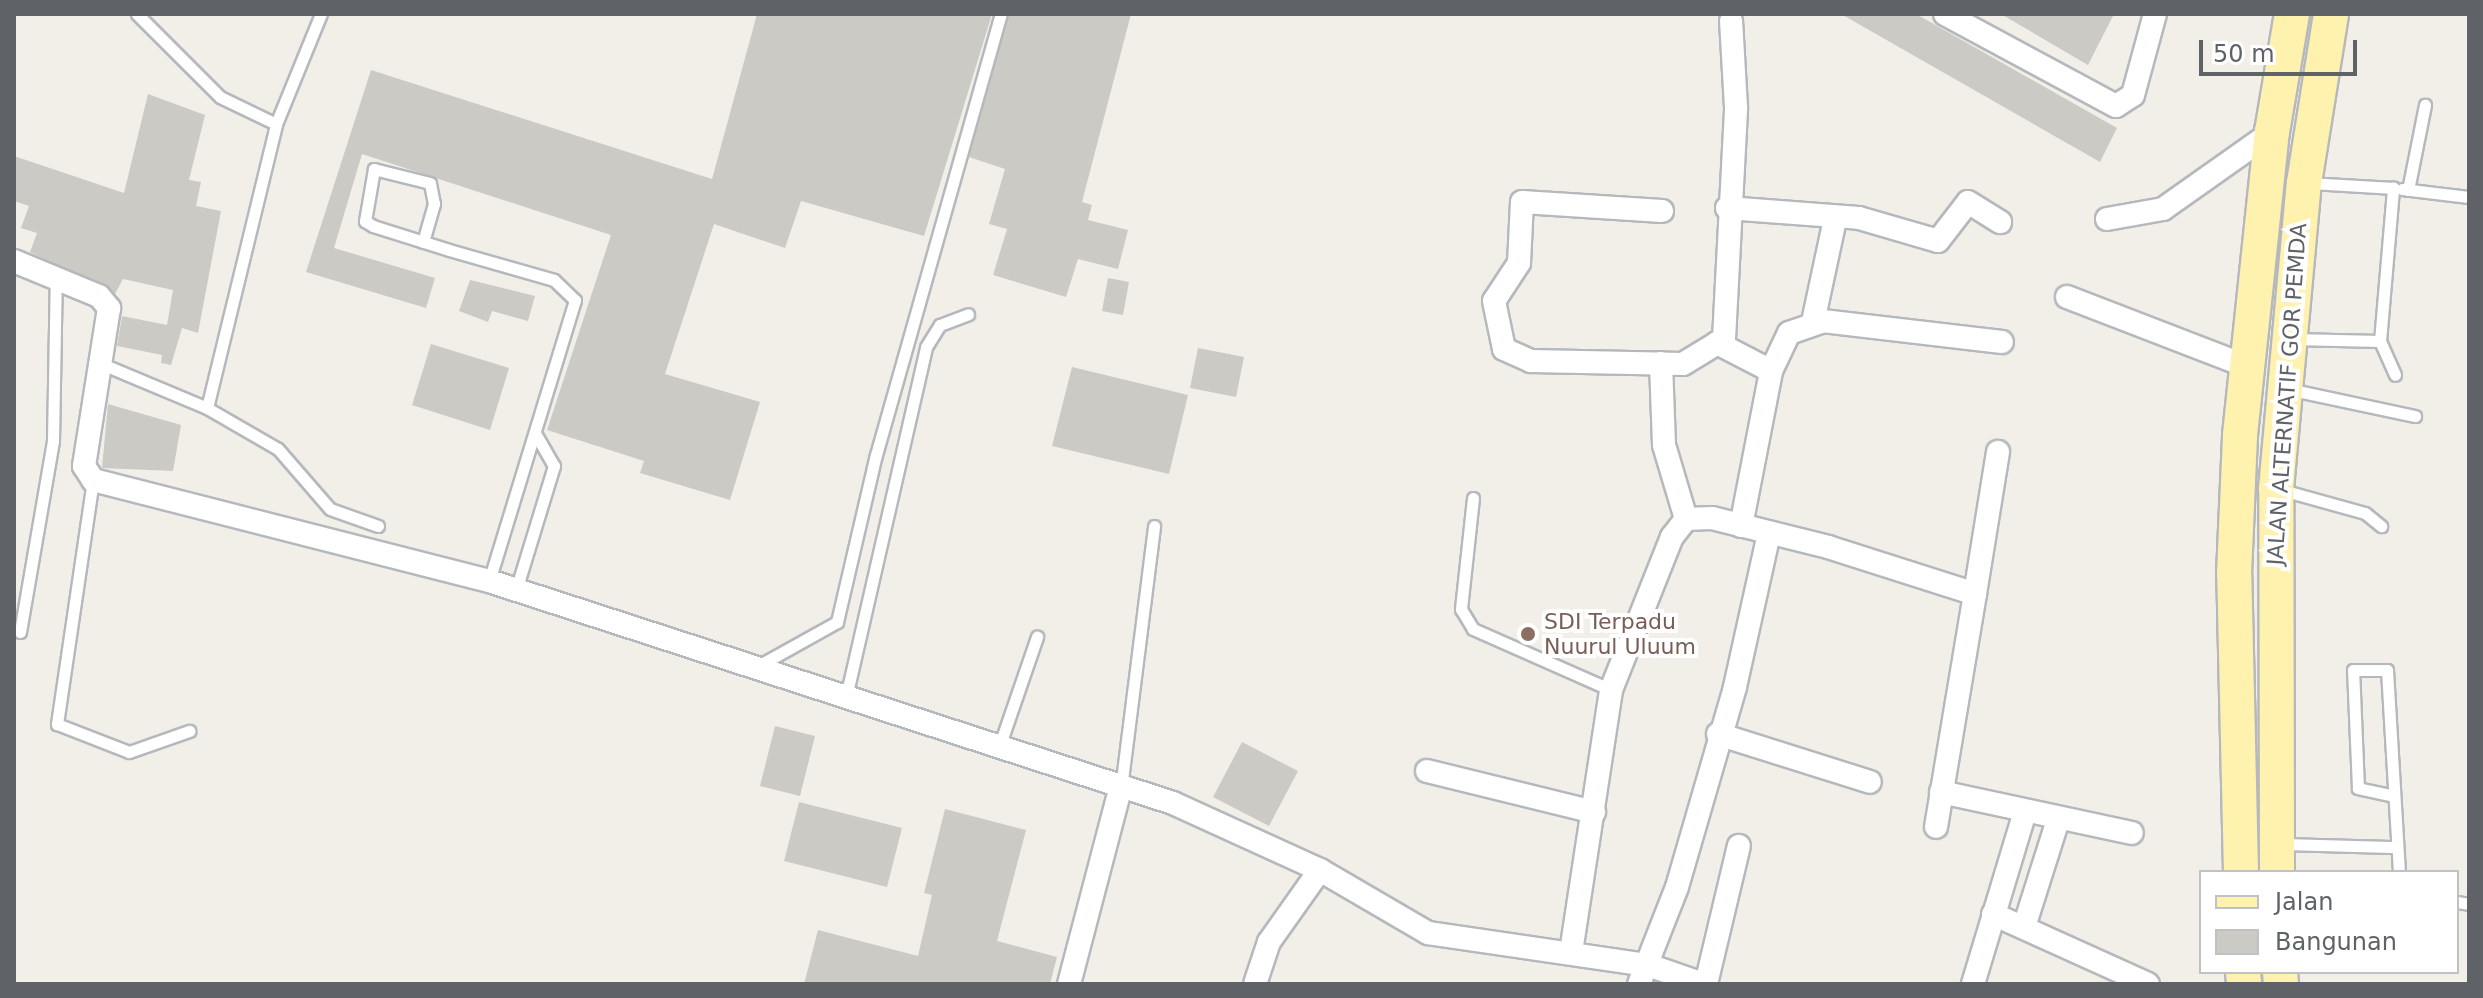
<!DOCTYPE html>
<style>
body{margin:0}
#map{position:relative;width:2483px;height:998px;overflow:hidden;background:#f1efe8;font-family:"DejaVu Sans",sans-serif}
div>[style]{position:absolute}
.building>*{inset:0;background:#cccac5}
.roads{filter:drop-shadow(2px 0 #b5b8bc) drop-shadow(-2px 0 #b5b8bc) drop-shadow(0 2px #b5b8bc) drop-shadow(0 -2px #b5b8bc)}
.service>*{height:11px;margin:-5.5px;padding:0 5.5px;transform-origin:5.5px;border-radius:5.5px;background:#fff}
.minor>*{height:22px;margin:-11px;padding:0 11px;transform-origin:11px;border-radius:11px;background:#fff}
.primary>*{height:34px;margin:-17px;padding:0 17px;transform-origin:17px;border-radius:17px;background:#fff2af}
.dots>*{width:22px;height:22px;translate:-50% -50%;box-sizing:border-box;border:4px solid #fff;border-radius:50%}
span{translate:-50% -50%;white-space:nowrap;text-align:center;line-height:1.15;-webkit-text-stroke:8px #fff;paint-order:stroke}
.street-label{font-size:22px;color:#5f6368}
.education-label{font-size:22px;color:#785e54}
.left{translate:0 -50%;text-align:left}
.frame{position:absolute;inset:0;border:16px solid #5f6368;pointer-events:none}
.legend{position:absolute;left:2199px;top:870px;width:260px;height:104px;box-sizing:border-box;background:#fff;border:2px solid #bfc1c3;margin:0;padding:10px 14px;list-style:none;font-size:24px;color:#5f6368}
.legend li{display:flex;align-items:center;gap:16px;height:40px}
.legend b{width:40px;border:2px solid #bfc1c3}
.scale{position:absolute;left:2199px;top:40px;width:158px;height:36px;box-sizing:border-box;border:4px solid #5f6368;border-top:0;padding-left:10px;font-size:24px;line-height:28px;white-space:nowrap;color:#5f6368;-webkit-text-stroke:6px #fff;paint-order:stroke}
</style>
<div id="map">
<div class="building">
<i style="clip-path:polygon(757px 14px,992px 14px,924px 236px,801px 201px,785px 248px,714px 224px,665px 374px,760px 402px,730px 500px,640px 473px,644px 461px,547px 430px,611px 235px,362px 154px,334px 248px,435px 278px,426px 308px,306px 272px,371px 70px,712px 179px)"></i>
<i style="clip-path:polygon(1009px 14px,1131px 14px,1082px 202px,1092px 205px,1088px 220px,1128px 230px,1118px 269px,1078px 259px,1066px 297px,993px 275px,1007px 229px,989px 224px,1005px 169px,969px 157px)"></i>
<i style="clip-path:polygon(1841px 14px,1916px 14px,2117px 128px,2100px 162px)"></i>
<i style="clip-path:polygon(2001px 14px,2114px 14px,2088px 65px)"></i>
<i style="clip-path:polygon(148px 94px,205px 115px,189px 180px,201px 182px,196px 206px,221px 211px,198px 333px,182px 328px,171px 365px,161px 363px,162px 355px,117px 346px,122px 316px,167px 325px,173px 290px,123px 279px,115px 294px,30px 252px,37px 233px,21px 228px,29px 206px,14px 201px,14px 156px,124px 193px)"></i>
<i style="clip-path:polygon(1108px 278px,1129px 282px,1123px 315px,1102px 311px)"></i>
<i style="clip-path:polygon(470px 280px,535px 296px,528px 321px,492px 311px,488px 322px,459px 311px)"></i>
<i style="clip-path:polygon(431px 344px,509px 368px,490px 430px,412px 405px)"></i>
<i style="clip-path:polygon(1198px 348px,1244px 357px,1236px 397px,1190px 388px)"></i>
<i style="clip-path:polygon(1072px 367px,1188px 395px,1169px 474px,1052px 446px)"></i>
<i style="clip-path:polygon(108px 404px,181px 425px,173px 471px,102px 468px)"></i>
<i style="clip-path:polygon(775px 726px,815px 736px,800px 796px,760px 786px)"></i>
<i style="clip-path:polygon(1242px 742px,1298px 771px,1269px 826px,1213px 797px)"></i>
<i style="clip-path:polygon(799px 802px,902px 828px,887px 887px,784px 861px)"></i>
<i style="clip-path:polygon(945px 809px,1026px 830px,997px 941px,1057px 957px,1050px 984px,804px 984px,818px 930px,918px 956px,932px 895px,924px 893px)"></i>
</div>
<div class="roads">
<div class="service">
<i style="left:137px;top:14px;width:117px;rotate:45deg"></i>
<i style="left:220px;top:97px;width:62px;rotate:25.7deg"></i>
<i style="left:2402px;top:189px;width:67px;rotate:6.8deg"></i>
<i style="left:2408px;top:190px;width:87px;rotate:-78.7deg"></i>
<i style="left:423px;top:242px;width:40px;rotate:-74deg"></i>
<i style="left:434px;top:204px;width:21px;rotate:-101deg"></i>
<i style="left:430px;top:183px;width:58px;rotate:-166deg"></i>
<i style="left:374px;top:169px;width:53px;rotate:99.8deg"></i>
<i style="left:365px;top:221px;width:9px;rotate:32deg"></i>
<i style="left:373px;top:226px;width:80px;rotate:17.5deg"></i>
<i style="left:449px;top:250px;width:109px;rotate:15.9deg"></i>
<i style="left:554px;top:280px;width:29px;rotate:44deg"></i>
<i style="left:575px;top:300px;width:294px;rotate:107deg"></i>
<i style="left:2292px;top:339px;width:88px;rotate:1.3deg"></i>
<i style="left:2380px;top:341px;width:154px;rotate:-85.1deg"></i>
<i style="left:2393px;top:188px;width:85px;rotate:-176.6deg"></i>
<i style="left:2380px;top:341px;width:37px;rotate:66deg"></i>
<i style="left:102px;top:364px;width:114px;rotate:22.7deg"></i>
<i style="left:207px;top:408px;width:292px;rotate:-76.3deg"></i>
<i style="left:276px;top:124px;width:119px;rotate:-67.8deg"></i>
<i style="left:2288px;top:389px;width:130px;rotate:12deg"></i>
<i style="left:207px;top:408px;width:82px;rotate:30deg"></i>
<i style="left:278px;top:449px;width:79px;rotate:49.1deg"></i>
<i style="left:330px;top:509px;width:51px;rotate:19.5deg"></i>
<i style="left:93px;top:480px;width:247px;rotate:98.4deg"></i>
<i style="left:57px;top:724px;width:77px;rotate:21.3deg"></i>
<i style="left:129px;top:752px;width:64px;rotate:-19.3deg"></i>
<i style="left:2282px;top:490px;width:86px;rotate:15.5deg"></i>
<i style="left:2365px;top:513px;width:21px;rotate:39deg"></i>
<i style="left:1473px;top:498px;width:112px;rotate:96.2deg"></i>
<i style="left:1461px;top:609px;width:23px;rotate:59deg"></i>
<i style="left:1473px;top:629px;width:151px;rotate:23.8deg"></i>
<i style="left:516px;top:590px;width:130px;rotate:-73deg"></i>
<i style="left:554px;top:466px;width:36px;rotate:-120deg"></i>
<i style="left:20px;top:632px;width:194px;rotate:-80.2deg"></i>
<i style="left:53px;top:441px;width:165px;rotate:-89deg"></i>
<i style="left:758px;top:666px;width:90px;rotate:-29.1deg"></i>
<i style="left:837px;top:622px;width:171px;rotate:-76.9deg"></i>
<i style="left:876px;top:455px;width:458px;rotate:-74.2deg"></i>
<i style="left:846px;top:697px;width:359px;rotate:-77.1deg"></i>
<i style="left:926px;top:347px;width:26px;rotate:-58deg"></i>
<i style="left:940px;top:325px;width:30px;rotate:-21deg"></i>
<i style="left:998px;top:750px;width:120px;rotate:-71deg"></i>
<i style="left:1121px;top:788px;width:264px;rotate:-82.8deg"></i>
<i style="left:2390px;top:795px;width:33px;rotate:-168deg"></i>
<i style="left:2358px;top:788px;width:118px;rotate:-92.4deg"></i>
<i style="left:2353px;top:670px;width:34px"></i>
<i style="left:2387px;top:670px;width:202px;rotate:86.6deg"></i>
<i style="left:2280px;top:844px;width:114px;rotate:1.5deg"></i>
<i style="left:2457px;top:902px;width:12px;rotate:9deg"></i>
</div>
<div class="minor">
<i style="left:1945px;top:14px;width:194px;rotate:28.3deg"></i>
<i style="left:2116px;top:106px;width:20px;rotate:-33deg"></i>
<i style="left:2133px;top:95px;width:84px;rotate:-74.8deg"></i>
<i style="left:1727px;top:208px;width:132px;rotate:4.3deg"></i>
<i style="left:1859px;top:218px;width:82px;rotate:16.2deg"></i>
<i style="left:1938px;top:241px;width:49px;rotate:-52.4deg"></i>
<i style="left:1968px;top:202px;width:38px;rotate:32deg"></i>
<i style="left:1662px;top:211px;width:140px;rotate:-176.3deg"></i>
<i style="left:1522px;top:202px;width:61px;rotate:92.8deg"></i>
<i style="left:1519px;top:263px;width:45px;rotate:123.3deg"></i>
<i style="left:1494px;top:301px;width:49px;rotate:78.2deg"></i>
<i style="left:1504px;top:349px;width:30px;rotate:24deg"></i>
<i style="left:1531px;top:361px;width:152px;rotate:1.1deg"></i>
<i style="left:1683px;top:364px;width:48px;rotate:-31.4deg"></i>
<i style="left:1724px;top:339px;width:232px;rotate:-87deg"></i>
<i style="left:1736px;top:107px;width:86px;rotate:-93.3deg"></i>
<i style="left:2107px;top:219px;width:57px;rotate:-10.1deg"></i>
<i style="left:2163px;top:209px;width:133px;rotate:-35.2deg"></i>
<i style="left:14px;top:261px;width:92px;rotate:22.4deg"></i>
<i style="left:99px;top:296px;width:16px;rotate:50deg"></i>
<i style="left:109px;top:308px;width:160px;rotate:99deg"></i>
<i style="left:84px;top:466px;width:17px;rotate:57deg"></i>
<i style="left:93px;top:480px;width:409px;rotate:14.3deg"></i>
<i style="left:489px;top:581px;width:719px;rotate:17.98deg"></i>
<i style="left:1173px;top:803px;width:162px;rotate:24.5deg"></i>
<i style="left:1320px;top:870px;width:125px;rotate:30.3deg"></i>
<i style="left:1428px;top:933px;width:222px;rotate:8.3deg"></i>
<i style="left:1648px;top:965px;width:58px;rotate:19.1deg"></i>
<i style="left:2067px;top:297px;width:192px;rotate:21.1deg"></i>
<i style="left:1813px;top:322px;width:105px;rotate:-77.9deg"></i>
<i style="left:1717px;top:343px;width:61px;rotate:27.4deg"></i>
<i style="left:1661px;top:363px;width:82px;rotate:87.9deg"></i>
<i style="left:1664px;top:445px;width:77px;rotate:73.4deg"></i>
<i style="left:1741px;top:526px;width:158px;rotate:-79deg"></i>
<i style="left:1771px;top:371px;width:42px;rotate:-64.7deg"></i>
<i style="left:1789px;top:333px;width:36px;rotate:-19deg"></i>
<i style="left:1823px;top:321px;width:180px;rotate:6.7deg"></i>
<i style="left:1975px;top:594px;width:144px;rotate:-80.8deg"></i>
<i style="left:1718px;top:734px;width:159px;rotate:17.5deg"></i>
<i style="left:1427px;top:771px;width:172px;rotate:13.8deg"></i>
<i style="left:1941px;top:792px;width:195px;rotate:12.1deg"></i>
<i style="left:1993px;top:914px;width:170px;rotate:24.3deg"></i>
<i style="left:2024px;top:927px;width:112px;rotate:-72.4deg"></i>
<i style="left:1571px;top:952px;width:265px;rotate:-81.3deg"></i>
<i style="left:1611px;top:690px;width:165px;rotate:-68.3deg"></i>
<i style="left:1672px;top:537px;width:23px;rotate:-52deg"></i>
<i style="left:1686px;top:519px;width:26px;rotate:-2deg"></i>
<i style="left:1712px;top:518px;width:120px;rotate:14deg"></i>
<i style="left:1828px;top:547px;width:154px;rotate:17.7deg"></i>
<i style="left:1975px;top:594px;width:236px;rotate:99.5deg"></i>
<i style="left:1069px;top:984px;width:201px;rotate:-75.3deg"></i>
<i style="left:1255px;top:984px;width:44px;rotate:-71.6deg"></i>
<i style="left:1269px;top:942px;width:88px;rotate:-54.7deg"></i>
<i style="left:1639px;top:984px;width:104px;rotate:-68.6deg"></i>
<i style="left:1677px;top:887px;width:208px;rotate:-73.8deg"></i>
<i style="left:1735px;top:687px;width:157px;rotate:-77.5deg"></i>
<i style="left:1706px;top:984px;width:142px;rotate:-76.6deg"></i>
<i style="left:1973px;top:984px;width:177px;rotate:-73.2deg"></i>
</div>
<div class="primary">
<i style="left:2241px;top:872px;width:298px;rotate:-91.3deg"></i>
<i style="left:2234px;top:574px;width:139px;rotate:-87.5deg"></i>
<i style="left:2240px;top:435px;width:305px;rotate:-84deg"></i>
<i style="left:2272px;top:132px;width:120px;rotate:-80.4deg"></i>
<i style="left:2277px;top:872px;width:383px;rotate:-90.1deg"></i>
<i style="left:2276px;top:489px;width:307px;rotate:-84.8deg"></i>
<i style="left:2304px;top:183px;width:171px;rotate:-80.9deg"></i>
<i style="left:2243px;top:972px;width:12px;rotate:85deg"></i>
<i style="left:2280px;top:972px;width:12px;rotate:85deg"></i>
</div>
</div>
<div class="dots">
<i style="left:1528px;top:634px;background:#8d6e63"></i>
</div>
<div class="street-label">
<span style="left:2287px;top:394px;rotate:-86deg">JALAN ALTERNATIF GOR PEMDA</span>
</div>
<div class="education-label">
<span class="left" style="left:1544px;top:634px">SDI Terpadu<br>Nuurul Uluum</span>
</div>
<div class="frame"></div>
<ul class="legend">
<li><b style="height:10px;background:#fff2af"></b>Jalan</li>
<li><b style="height:22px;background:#cccac5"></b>Bangunan</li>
</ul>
<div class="scale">50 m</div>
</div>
